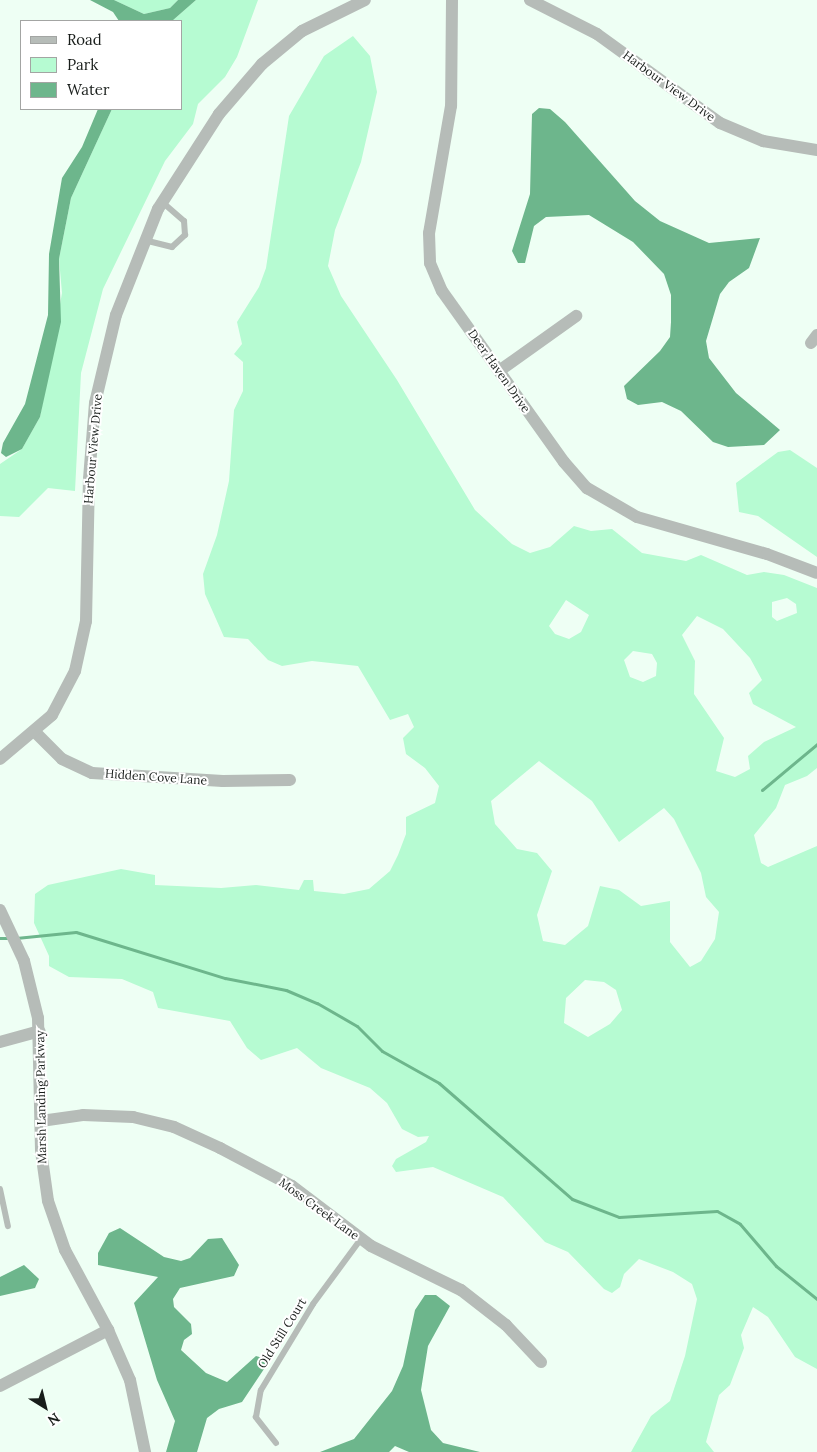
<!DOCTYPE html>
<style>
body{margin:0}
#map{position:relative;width:817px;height:1452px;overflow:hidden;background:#eefff4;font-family:Lora,serif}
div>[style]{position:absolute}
.green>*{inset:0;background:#b6fbd2}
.water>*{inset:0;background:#6db68c}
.stream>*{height:3px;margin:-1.5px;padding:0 1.5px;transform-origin:1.5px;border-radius:1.5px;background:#6db68c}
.lane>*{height:6px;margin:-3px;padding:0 3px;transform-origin:3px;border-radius:3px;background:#b6bcb8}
.street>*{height:12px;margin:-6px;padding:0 6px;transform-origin:6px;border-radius:6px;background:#b6bcb8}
span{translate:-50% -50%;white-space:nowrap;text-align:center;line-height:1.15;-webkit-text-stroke:4px #fff;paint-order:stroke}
.street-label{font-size:12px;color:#181d1a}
.legend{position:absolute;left:20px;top:20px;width:162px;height:90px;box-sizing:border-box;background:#fff;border:1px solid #a3a5a3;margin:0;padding:6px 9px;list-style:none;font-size:15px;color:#181d1a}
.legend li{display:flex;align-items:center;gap:10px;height:25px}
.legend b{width:25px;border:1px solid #a3a5a3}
.north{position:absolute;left:20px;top:1382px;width:50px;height:50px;-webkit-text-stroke:4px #fff;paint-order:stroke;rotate:144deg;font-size:14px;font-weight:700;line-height:20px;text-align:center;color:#181d1a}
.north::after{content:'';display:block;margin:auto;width:18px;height:22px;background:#181d1a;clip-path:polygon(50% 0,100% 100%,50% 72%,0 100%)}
</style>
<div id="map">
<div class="green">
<i style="clip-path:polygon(114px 0,178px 0,170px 8px,144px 14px)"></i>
<i style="clip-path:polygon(196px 0,258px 0,237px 57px,225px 77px,198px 104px,193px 124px,165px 161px,103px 289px,81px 373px,75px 491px,48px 488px,19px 517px,0 516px,0 464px,22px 449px,40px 417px,62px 293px,59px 259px,71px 198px,112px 109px,181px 109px,181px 21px,172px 21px)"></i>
<i style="clip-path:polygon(evenodd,353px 36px,370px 56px,377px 92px,361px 162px,335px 230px,328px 266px,341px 296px,397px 380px,475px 510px,512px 544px,530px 553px,550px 547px,574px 526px,591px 531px,612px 529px,642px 553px,686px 561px,701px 555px,747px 575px,764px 572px,784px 575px,817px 588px,817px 768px,807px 776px,785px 785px,776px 808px,754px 835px,761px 863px,768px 867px,817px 846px,817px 1369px,795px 1357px,768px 1317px,753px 1307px,741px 1335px,744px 1348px,730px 1385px,719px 1395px,706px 1442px,714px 1452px,631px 1452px,651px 1416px,670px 1401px,685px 1356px,697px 1299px,692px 1284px,673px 1272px,639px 1259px,624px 1274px,620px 1287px,612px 1293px,604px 1289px,568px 1252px,545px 1242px,503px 1197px,433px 1167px,396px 1172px,392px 1166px,396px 1159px,426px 1142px,429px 1136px,418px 1137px,402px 1129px,387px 1103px,370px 1088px,321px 1068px,297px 1048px,261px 1060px,247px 1048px,230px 1021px,158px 1008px,153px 992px,122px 979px,69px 977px,49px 966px,49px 956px,34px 923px,35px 894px,48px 885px,121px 869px,155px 875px,155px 885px,221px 888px,256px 885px,299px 890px,304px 880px,313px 880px,314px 891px,344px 894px,369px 889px,390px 871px,398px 855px,406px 834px,406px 817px,435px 803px,439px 786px,425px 768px,406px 754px,403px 738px,414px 727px,408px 714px,390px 720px,358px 666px,312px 661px,282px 666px,268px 660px,248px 639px,224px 637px,205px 594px,203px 574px,217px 535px,229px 481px,234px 410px,243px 391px,243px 362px,234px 354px,242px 344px,237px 322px,259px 287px,266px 268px,289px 116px,324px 56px,353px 36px,787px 598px,796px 604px,797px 613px,777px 621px,772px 617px,772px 602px,787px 598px,353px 36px,566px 600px,589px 615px,581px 632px,569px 639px,555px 634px,549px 626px,566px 600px,353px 36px,697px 616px,723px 629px,750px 658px,762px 680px,749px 693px,753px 704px,796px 727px,764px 742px,748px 756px,750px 769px,735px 777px,716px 771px,724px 738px,694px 694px,695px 661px,682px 635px,697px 616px,353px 36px,633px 651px,652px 654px,657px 663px,656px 676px,643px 682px,630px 677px,624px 660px,633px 651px,353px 36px,539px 761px,592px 801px,619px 842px,664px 808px,674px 819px,701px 873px,706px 897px,719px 912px,715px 939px,701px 961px,690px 967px,670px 942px,670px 901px,641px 906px,619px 890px,600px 886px,588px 926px,565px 945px,543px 941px,537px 915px,552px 871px,537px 853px,517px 849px,495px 824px,491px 801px,539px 761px,353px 36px,585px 980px,604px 982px,616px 990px,622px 1010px,610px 1024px,588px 1037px,564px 1023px,566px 998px,585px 980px)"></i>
<i style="clip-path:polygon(790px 450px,817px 468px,817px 557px,758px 516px,739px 512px,736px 483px,778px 452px)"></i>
</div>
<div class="water">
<i style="clip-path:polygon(90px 0,114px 0,144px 14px,170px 8px,178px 0,196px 0,172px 21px,119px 21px,113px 12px)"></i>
<i style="clip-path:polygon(539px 108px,550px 109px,565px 122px,635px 201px,660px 221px,709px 243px,760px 238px,749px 268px,729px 282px,720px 294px,706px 341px,709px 358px,736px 393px,780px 430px,764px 445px,728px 447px,713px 442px,681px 411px,662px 402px,638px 405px,627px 399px,624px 386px,660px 351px,670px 337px,671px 322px,671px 295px,664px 274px,633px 242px,589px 215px,546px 217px,534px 226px,525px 263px,518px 263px,512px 251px,530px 194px,532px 114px)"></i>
<i style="clip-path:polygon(98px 109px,112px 109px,71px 198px,59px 259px,61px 322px,40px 417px,22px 449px,6px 457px,1px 453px,3px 443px,25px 404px,48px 315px,49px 254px,62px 178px,82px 147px)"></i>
<i style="clip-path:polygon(120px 1228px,164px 1257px,181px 1261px,190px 1258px,208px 1239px,222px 1238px,239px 1265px,234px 1276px,180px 1288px,173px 1299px,174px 1307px,191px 1324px,192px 1334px,184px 1340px,181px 1350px,206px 1373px,227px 1382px,256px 1356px,266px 1359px,264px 1369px,242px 1402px,219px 1409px,207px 1418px,197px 1452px,166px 1452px,175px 1421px,157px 1380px,134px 1303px,158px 1277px,98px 1265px,98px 1253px,109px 1233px)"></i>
<i style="clip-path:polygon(24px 1265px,39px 1279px,35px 1288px,0 1296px,0 1277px)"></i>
<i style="clip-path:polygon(425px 1295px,436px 1295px,450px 1306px,428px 1346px,421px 1390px,431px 1430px,443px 1443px,480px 1452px,409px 1452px,395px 1446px,389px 1452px,320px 1452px,354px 1439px,392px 1391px,403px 1366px,415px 1310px)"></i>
</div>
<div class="stream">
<i style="left:762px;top:790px;width:72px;rotate:-39.9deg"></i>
<i style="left:0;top:938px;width:9px"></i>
<i style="left:16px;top:938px;width:60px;rotate:-5.7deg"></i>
<i style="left:76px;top:932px;width:156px;rotate:17.2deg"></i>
<i style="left:225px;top:978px;width:62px;rotate:11.1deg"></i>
<i style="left:286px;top:990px;width:34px;rotate:23deg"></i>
<i style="left:317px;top:1003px;width:46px;rotate:29.9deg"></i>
<i style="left:357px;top:1026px;width:35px;rotate:45deg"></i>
<i style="left:382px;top:1051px;width:65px;rotate:29.3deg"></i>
<i style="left:439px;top:1083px;width:176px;rotate:41.1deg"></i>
<i style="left:572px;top:1199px;width:50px;rotate:21deg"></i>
<i style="left:619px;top:1217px;width:98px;rotate:-3.5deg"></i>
<i style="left:717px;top:1211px;width:26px;rotate:29deg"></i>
<i style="left:740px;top:1224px;width:55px;rotate:49.4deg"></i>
<i style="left:776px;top:1266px;width:53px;rotate:38.8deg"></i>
</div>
<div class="lane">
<i style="left:144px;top:240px;width:29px;rotate:14deg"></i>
<i style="left:172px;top:247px;width:18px;rotate:-43deg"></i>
<i style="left:185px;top:235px;width:14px;rotate:-94deg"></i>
<i style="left:184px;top:221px;width:29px;rotate:-139deg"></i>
<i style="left:0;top:1189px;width:38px;rotate:78deg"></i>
<i style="left:276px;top:1443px;width:33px;rotate:-128deg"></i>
<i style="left:256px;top:1417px;width:27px;rotate:-80deg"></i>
<i style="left:261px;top:1390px;width:100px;rotate:-58.8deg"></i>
<i style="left:313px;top:1304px;width:81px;rotate:-53.6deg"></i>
</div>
<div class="street">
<i style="left:452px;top:0;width:106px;rotate:90.5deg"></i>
<i style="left:451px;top:106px;width:129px;rotate:99.8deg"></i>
<i style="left:429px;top:233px;width:30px;rotate:88deg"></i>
<i style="left:430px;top:263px;width:30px;rotate:67deg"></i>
<i style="left:442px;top:291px;width:210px;rotate:54.5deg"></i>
<i style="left:564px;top:462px;width:35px;rotate:49deg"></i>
<i style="left:587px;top:488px;width:58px;rotate:30.1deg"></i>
<i style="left:637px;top:517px;width:135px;rotate:15.9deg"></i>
<i style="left:767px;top:554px;width:53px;rotate:20.8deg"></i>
<i style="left:530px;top:0;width:75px;rotate:26.9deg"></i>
<i style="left:597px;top:34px;width:152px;rotate:35.9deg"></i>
<i style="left:720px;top:123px;width:47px;rotate:22.7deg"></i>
<i style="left:763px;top:141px;width:55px;rotate:9.5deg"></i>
<i style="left:811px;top:343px;width:10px;rotate:-53deg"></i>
<i style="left:499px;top:371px;width:95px;rotate:-35.5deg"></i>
<i style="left:35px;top:732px;width:38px;rotate:45deg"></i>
<i style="left:62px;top:759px;width:33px;rotate:25deg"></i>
<i style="left:92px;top:773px;width:131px;rotate:3.5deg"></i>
<i style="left:223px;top:781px;width:67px;rotate:-0.9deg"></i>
<i style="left:0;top:759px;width:68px;rotate:-40.2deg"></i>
<i style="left:52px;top:715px;width:50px;rotate:-62.4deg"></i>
<i style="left:75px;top:671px;width:51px;rotate:-77.6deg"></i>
<i style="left:86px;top:621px;width:142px;rotate:-88.8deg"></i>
<i style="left:89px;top:479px;width:76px;rotate:-85.5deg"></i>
<i style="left:95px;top:403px;width:90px;rotate:-76.6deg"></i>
<i style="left:116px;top:315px;width:114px;rotate:-68.4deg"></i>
<i style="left:158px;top:209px;width:113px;rotate:-57.3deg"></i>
<i style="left:219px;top:114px;width:66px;rotate:-49.3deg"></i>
<i style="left:262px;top:64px;width:52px;rotate:-39.5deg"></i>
<i style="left:302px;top:31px;width:70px;rotate:-26.2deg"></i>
<i style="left:0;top:910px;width:56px;rotate:64.8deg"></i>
<i style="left:24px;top:961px;width:59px;rotate:76.2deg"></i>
<i style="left:38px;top:1018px;width:133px;rotate:88.7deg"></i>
<i style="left:41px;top:1151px;width:50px;rotate:82deg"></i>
<i style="left:48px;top:1201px;width:52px;rotate:70.9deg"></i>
<i style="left:65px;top:1250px;width:91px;rotate:61.7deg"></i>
<i style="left:108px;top:1330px;width:55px;rotate:66.3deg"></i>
<i style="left:130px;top:1380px;width:74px;rotate:78.2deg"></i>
<i style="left:0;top:1042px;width:41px;rotate:-15.4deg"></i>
<i style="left:41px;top:1121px;width:42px;rotate:-8.1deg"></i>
<i style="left:83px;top:1115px;width:50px;rotate:2.3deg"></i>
<i style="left:133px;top:1117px;width:42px;rotate:13.7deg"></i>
<i style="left:174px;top:1127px;width:51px;rotate:24.5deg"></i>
<i style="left:220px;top:1148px;width:81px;rotate:27.8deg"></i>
<i style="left:292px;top:1186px;width:99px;rotate:37.2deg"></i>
<i style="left:371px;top:1246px;width:100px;rotate:26.1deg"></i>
<i style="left:461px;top:1290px;width:57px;rotate:37.9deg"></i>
<i style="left:506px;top:1325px;width:51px;rotate:46.6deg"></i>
<i style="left:0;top:1386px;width:122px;rotate:-27.4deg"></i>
</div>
<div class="street-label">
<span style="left:669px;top:86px;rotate:36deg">Harbour View Drive</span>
<span style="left:499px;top:371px;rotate:55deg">Deer Haven Drive</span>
<span style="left:93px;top:449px;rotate:-85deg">Harbour View Drive</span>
<span style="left:156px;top:777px;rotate:4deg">Hidden Cove Lane</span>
<span style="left:41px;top:1097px;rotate:-91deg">Marsh Landing Parkway</span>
<span style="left:319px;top:1209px;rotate:36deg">Moss Creek Lane</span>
<span style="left:282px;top:1333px;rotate:-58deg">Old Still Court</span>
</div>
<ul class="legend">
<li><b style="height:6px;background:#b6bcb8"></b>Road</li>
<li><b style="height:14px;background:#b6fbd2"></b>Park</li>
<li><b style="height:14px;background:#6db68c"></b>Water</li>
</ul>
<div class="north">N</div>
</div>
